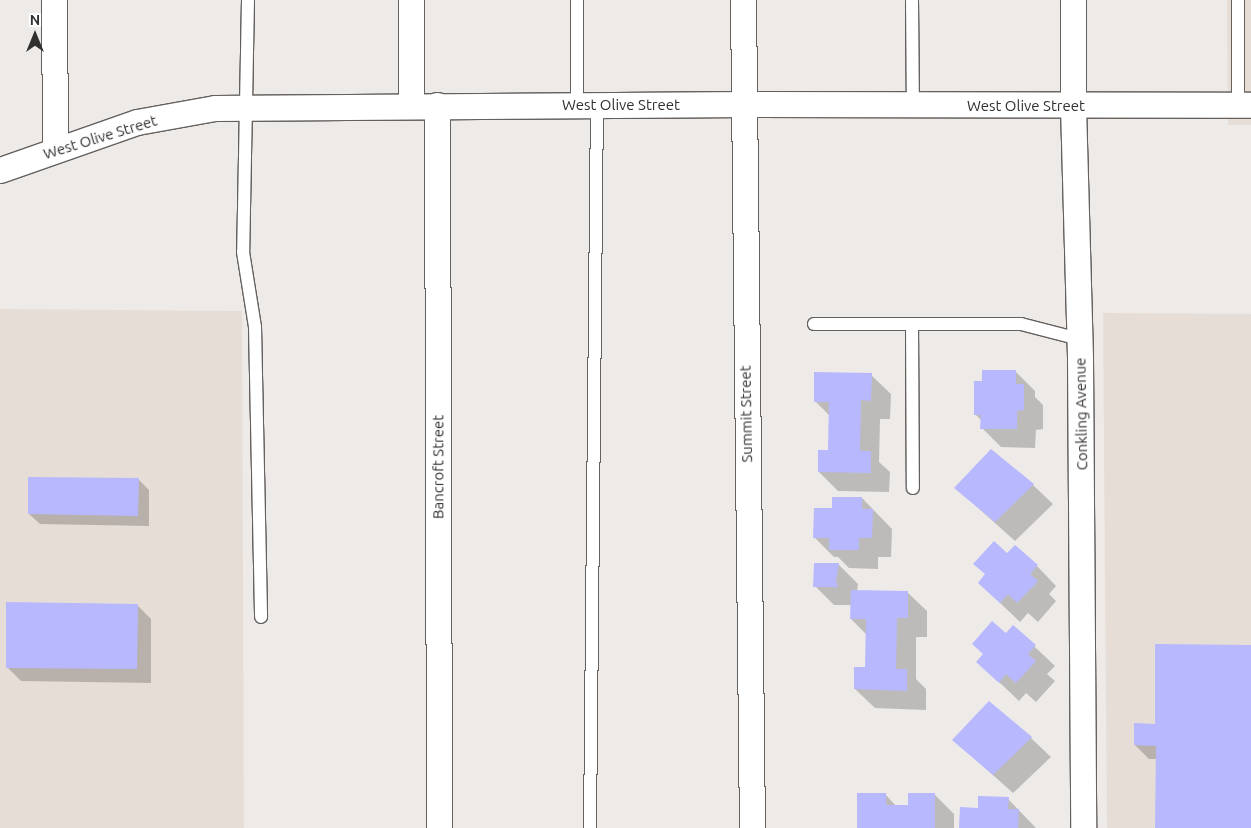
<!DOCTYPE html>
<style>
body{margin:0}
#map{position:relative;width:1251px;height:828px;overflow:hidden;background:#edeae8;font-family:Ubuntu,sans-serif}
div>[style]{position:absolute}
.built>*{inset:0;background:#e6ddd6}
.shadow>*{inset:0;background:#0003}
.building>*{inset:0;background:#b8b8ff}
.roads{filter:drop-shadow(1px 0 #63605e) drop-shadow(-1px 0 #63605e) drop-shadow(0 1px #63605e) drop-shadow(0 -1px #63605e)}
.lane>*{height:12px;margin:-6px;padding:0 6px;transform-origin:6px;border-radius:6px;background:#fff}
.street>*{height:25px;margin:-12.5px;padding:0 12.5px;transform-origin:12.5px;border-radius:12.5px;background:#fff}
span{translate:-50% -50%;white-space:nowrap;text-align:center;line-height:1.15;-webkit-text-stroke:4.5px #fff;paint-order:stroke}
.street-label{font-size:15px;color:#31302f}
.north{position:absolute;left:10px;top:10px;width:50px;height:50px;-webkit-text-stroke:4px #fff;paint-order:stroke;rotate:0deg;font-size:14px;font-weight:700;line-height:20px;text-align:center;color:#31302f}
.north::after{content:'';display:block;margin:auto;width:18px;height:22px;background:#31302f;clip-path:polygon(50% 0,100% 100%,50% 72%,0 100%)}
</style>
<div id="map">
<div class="built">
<i style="clip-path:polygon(1227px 0,1251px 0,1251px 125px,1228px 125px)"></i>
<i style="clip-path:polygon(0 309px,242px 311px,244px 828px,0 828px)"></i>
<i style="clip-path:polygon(1103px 313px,1251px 314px,1251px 828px,1107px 828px)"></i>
</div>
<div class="shadow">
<i style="clip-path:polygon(1015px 371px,1035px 391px,1035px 397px,1043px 405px,1043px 429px,1036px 430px,1035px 448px,1001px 447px,982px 428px,982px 421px,975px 414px,983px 382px)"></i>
<i style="clip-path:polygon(871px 375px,891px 394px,890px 419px,880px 419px,879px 462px,890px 472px,889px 492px,838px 491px,819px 472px,830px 451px,830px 416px,815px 401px)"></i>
<i style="clip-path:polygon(991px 450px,1033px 485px,1053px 504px,1015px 541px,956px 488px)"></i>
<i style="clip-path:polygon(138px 479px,149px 490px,149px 526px,40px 524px,29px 514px)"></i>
<i style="clip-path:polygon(862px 498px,892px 529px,891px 557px,878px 557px,878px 569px,849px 568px,838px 557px,834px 557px,815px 538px,833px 509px)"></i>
<i style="clip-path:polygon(838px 564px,858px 584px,857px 591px,907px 592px,927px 611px,927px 637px,916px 637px,916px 679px,926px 689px,926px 710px,875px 708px,855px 689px,866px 669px,866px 634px,851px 619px,851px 605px,834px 605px,815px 586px)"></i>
<i style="clip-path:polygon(1037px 566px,1056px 586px,1049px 594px,1056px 601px,1038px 622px,1028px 613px,1020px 622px,979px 583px)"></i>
<i style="clip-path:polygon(137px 605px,151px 619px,151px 683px,21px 681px,7px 667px)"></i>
<i style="clip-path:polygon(1014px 627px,1055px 666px,1047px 674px,1055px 681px,1036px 702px,1026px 693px,1019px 701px,978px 662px)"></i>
<i style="clip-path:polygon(1251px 646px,1251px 828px,1157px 828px,1157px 759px,1149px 759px,1135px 745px)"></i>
<i style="clip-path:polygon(1031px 738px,1051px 757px,1013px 793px,954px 740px)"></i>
<i style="clip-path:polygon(886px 795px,897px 807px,909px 807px,935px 795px,954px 814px,954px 828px,859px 828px)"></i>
<i style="clip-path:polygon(1008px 799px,1036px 828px,960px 828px,979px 809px)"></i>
</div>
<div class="building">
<i style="clip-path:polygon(982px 370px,1016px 370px,1016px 384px,1024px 384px,1024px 410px,1017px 411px,1017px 429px,980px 429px,981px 415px,974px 415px,974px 381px,982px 381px)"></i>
<i style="clip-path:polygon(814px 372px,872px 373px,871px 401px,861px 400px,860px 451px,871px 451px,871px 473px,818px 472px,818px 450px,828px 450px,829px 402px,814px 402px)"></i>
<i style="clip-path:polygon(991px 449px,1034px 484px,995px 522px,954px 488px)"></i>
<i style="clip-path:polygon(28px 477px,139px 478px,138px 516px,28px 514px)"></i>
<i style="clip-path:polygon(832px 497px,862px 497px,862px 509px,873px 509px,872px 538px,859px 538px,859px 550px,829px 550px,829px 538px,813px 538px,814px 508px,832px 508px)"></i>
<i style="clip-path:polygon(994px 541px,1007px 553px,1015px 545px,1038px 565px,1030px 574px,1038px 581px,1017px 603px,1008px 594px,1000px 603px,978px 583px,985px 574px,973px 564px)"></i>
<i style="clip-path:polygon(814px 563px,839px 563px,836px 581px,838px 587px,813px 587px)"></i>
<i style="clip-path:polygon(851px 590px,908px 591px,908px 618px,897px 618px,896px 669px,907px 669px,907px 691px,854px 689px,854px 667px,865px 667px,866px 619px,850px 619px)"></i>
<i style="clip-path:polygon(6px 602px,138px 604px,137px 669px,6px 668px)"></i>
<i style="clip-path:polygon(992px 621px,1006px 633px,1013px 625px,1036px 645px,1028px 654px,1036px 661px,1016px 683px,1006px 674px,999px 683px,976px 662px,983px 654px,972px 644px)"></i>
<i style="clip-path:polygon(1155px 644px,1251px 645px,1251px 828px,1155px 828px,1156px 746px,1134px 745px,1134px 723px,1155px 724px)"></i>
<i style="clip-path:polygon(989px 701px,1032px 737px,993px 775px,952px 740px)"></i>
<i style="clip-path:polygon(857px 793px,886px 793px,886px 805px,908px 805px,908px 793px,935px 793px,935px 828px,857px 828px)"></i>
<i style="clip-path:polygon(978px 796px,1009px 797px,1008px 809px,1019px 809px,1018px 828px,959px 828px,960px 807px,978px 808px)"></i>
</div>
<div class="roads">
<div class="lane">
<i style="left:248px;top:0;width:252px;rotate:91.1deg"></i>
<i style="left:243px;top:252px;width:76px;rotate:80.9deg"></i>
<i style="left:255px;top:327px;width:290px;rotate:88.8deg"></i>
<i style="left:912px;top:0;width:105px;rotate:89.5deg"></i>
<i style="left:1238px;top:0;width:105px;rotate:90deg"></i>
<i style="left:577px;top:105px;width:105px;rotate:-90deg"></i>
<i style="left:814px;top:324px;width:207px"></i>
<i style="left:1021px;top:324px;width:60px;rotate:14.5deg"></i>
<i style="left:912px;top:324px;width:164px;rotate:89.7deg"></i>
<i style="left:590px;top:828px;width:723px;rotate:-89.45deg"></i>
</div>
<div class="street">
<i style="left:54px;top:0;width:150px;rotate:89.6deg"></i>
<i style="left:743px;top:0;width:828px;rotate:89.38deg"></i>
<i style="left:1073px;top:0;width:106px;rotate:90deg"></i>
<i style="left:1073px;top:106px;width:253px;rotate:88.4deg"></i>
<i style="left:1080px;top:359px;width:469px;rotate:89.6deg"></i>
<i style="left:411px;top:105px;width:105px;rotate:-90deg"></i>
<i style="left:437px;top:105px;width:723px;rotate:89.84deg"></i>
<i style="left:0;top:170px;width:145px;rotate:-19.3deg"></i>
<i style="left:137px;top:122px;width:79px;rotate:-10.2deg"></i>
<i style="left:215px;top:108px;width:539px;rotate:-0.43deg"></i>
<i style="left:754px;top:104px;width:497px;rotate:0.1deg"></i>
</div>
</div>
<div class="street-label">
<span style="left:621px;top:105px">West Olive Street</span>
<span style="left:1026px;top:106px">West Olive Street</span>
<span style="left:100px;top:137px;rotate:-17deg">West Olive Street</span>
<span style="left:746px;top:414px;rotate:-91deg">Summit Street</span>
<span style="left:1081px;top:414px;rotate:-91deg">Conkling Avenue</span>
<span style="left:438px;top:467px;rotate:-90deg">Bancroft Street</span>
</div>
<div class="north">N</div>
</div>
